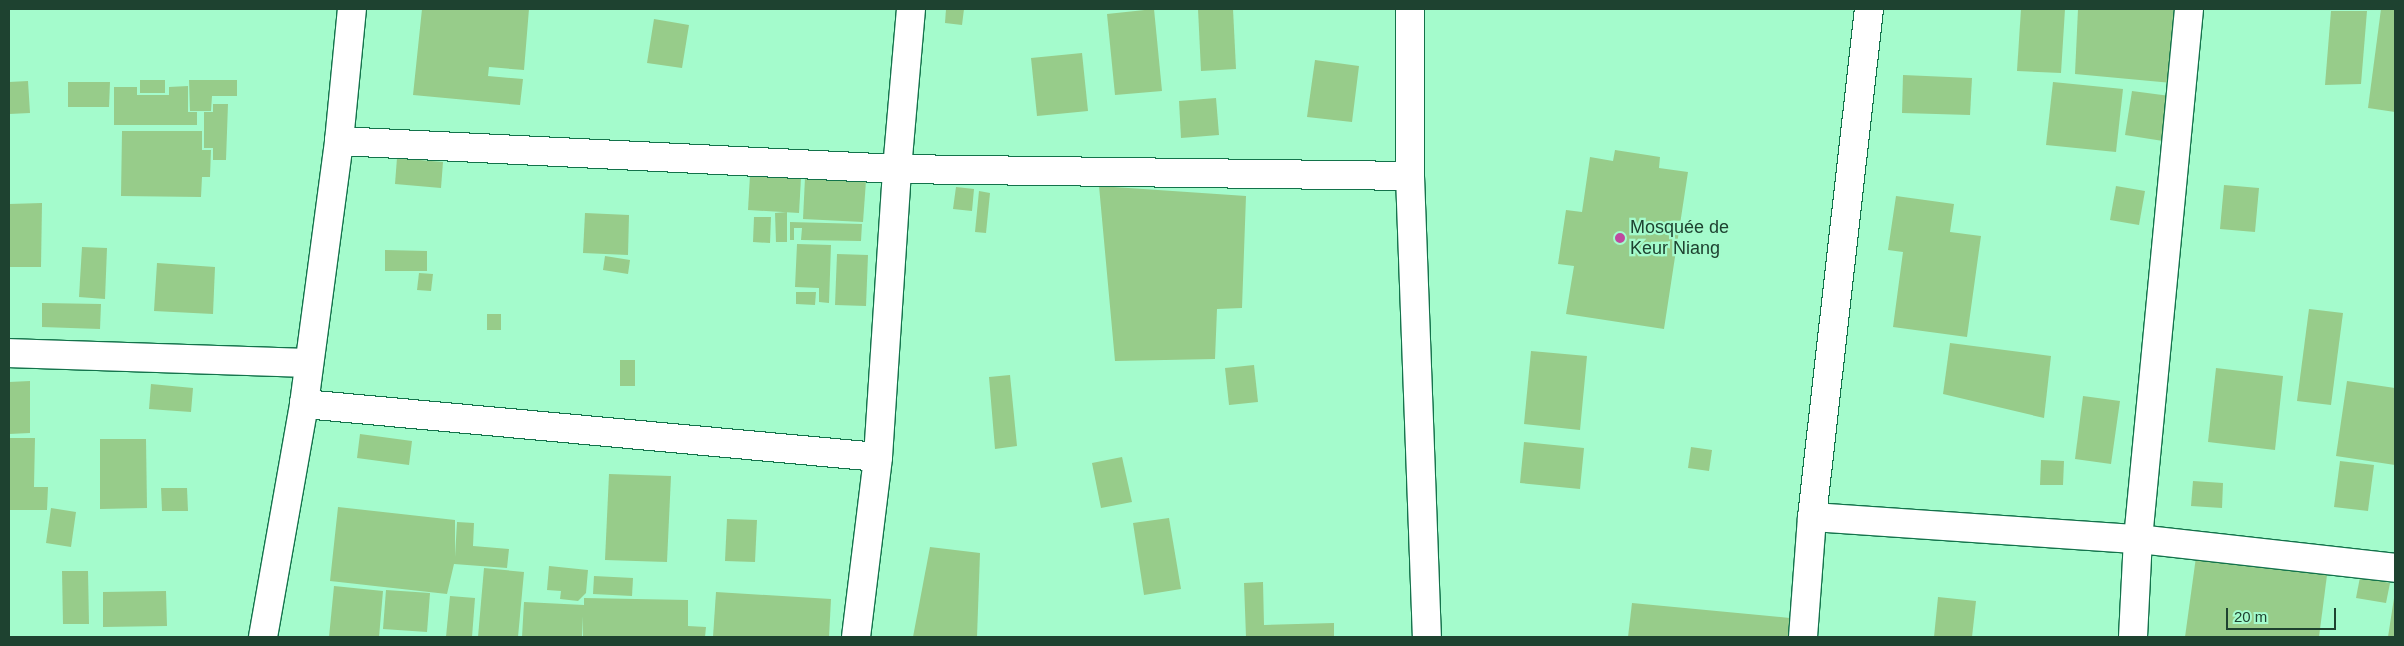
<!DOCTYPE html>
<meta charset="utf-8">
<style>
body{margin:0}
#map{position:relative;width:2404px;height:646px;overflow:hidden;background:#a4fbcc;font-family:Arial,sans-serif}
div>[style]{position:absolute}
.building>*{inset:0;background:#97cc8a}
.roads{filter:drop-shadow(1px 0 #13734b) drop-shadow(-1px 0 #13734b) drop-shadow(0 1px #13734b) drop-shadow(0 -1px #13734b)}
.street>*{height:28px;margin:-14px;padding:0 14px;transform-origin:14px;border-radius:14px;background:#fff}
.secondary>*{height:28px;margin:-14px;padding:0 14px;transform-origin:14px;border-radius:14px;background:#fff}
.dots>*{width:14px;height:14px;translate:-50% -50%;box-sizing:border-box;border:2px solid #a4fbcc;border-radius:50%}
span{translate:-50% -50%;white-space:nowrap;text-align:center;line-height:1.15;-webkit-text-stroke:4.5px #a4fbcc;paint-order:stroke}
.poi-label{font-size:18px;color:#1e4230}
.left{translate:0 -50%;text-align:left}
.frame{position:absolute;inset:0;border:10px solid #1e4230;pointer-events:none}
.scale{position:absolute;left:2226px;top:608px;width:110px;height:22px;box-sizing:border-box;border:2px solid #1e4230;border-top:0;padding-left:6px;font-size:15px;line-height:18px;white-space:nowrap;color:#1e4230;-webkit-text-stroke:4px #a4fbcc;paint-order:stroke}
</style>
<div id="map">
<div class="building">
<i style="clip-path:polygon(422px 9px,529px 9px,524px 70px,489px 67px,488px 76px,523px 79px,520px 105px,413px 95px)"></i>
<i style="clip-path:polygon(946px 9px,964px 9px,962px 25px,945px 23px)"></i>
<i style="clip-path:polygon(1154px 9px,1162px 91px,1115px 95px,1107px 14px)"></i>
<i style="clip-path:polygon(1198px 9px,1233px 9px,1236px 69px,1201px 71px)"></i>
<i style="clip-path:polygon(2021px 9px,2065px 9px,2061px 73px,2017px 71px)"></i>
<i style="clip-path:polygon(2078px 9px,2179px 9px,2172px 83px,2075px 74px)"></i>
<i style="clip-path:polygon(2381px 9px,2395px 9px,2395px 112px,2368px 108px)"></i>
<i style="clip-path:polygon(2331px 11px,2367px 11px,2361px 84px,2325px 85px)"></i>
<i style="clip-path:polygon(654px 19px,689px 25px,682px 68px,647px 63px)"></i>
<i style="clip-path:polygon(1082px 53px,1088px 111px,1037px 116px,1031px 58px)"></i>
<i style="clip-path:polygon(1315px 60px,1359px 66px,1352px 122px,1307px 117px)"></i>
<i style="clip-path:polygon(1903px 75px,1972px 78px,1970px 115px,1902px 113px)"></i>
<i style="clip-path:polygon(140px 80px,165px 80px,165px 93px,140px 93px)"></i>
<i style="clip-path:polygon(189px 80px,237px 80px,237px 96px,212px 96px,211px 111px,190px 111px)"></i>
<i style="clip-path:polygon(28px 81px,30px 113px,9px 114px,9px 82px)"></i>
<i style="clip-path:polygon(68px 82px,110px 82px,109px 107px,68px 107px)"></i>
<i style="clip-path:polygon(2053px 82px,2123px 89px,2116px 152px,2046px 145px)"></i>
<i style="clip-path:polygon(188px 86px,188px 112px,197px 112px,197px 125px,114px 125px,114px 87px,137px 87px,137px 95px,169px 95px,169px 87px)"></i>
<i style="clip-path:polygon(2132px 91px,2170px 96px,2163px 141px,2125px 135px)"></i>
<i style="clip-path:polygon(1216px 98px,1219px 135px,1181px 138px,1179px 101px)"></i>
<i style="clip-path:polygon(213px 104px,228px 104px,226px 160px,213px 160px,213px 148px,204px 148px,204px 112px,213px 112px)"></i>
<i style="clip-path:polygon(122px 131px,202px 131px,202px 150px,211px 150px,210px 177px,202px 177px,201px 197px,121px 196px)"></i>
<i style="clip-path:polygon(1615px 150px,1660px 157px,1659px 168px,1688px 172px,1664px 329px,1566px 314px,1574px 266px,1558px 264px,1566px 210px,1582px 212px,1590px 157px,1613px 161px)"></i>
<i style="clip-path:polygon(397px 158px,443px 162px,441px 188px,395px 184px)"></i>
<i style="clip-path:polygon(750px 175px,801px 178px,799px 213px,748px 210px)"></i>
<i style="clip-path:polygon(805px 178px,866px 181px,863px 222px,803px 219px)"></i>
<i style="clip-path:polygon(2224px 185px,2259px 188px,2255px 232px,2220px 229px)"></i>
<i style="clip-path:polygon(1099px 186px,1246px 196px,1242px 308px,1217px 309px,1215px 359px,1115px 361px)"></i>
<i style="clip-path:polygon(2116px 186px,2145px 191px,2139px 225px,2110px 220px)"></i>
<i style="clip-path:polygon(956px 187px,974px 189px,972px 211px,953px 209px)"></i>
<i style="clip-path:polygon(979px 191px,990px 193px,986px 233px,975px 232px)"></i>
<i style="clip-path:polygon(1896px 196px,1954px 204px,1950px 232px,1981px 236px,1967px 337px,1893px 327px,1903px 252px,1888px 250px)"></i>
<i style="clip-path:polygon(42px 203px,41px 267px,9px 267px,9px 204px)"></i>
<i style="clip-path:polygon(787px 212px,787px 242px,776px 242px,775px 213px)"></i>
<i style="clip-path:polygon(585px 213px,629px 215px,628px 255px,583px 253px)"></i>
<i style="clip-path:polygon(754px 217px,771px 217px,770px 243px,753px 242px)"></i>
<i style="clip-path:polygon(790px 222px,862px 224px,861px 241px,801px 240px,802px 228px,794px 228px,794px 240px,790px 240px)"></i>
<i style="clip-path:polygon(797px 244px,831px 245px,829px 303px,819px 302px,819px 288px,795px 287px)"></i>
<i style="clip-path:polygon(82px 247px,107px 248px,105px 299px,79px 297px)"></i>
<i style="clip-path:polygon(385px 250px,427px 251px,427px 271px,385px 271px)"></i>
<i style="clip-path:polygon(837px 254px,868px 255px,866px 306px,835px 305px)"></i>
<i style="clip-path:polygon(605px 256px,630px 260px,628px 274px,603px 270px)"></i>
<i style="clip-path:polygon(157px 263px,215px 267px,213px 314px,154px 311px)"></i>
<i style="clip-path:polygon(419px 273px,433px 274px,431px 291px,417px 290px)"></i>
<i style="clip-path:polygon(796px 292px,816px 292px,815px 305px,796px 304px)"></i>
<i style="clip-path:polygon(42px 303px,101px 304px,100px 329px,42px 327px)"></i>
<i style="clip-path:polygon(2309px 309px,2343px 313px,2331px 405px,2297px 401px)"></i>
<i style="clip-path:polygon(487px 314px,501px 314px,501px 330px,487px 330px)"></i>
<i style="clip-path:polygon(1950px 343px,2051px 356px,2044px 418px,1943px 394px)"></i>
<i style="clip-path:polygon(1531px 351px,1587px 356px,1580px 430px,1524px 424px)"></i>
<i style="clip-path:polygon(620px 360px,635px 360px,635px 386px,620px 386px)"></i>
<i style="clip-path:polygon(1254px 365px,1258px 402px,1229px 405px,1225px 368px)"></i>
<i style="clip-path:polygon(2216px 368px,2283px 376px,2275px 450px,2208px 442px)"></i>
<i style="clip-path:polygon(1010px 375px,1017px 446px,995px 449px,989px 377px)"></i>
<i style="clip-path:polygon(30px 381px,30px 433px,9px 434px,9px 382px)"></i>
<i style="clip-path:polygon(2347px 381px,2395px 388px,2395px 465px,2336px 456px)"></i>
<i style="clip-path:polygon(151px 384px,193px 388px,191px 412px,149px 409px)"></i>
<i style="clip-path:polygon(2083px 396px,2120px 401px,2111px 464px,2075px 459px)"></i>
<i style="clip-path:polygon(360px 434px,412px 441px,409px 465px,357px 458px)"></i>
<i style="clip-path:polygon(9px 438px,35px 438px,34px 487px,48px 487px,47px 510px,9px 510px)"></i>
<i style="clip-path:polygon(100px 439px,146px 439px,147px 508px,100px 509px)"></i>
<i style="clip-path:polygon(1524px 442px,1584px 448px,1580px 489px,1520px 483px)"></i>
<i style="clip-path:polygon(1691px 447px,1712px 450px,1709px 471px,1688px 468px)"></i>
<i style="clip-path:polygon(1122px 457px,1132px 502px,1101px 508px,1092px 463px)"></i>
<i style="clip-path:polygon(2041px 460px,2064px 461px,2063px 485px,2040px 485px)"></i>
<i style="clip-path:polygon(2340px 461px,2374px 465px,2368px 511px,2334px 507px)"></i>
<i style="clip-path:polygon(609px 474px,671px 476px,667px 562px,605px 560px)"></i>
<i style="clip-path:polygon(2193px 481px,2223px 483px,2222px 508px,2191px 506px)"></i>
<i style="clip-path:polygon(161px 488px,187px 488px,188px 511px,162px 511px)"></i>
<i style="clip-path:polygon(338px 507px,455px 520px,455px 557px,457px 522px,474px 523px,473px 546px,509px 549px,507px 568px,454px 564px,447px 594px,330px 581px)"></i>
<i style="clip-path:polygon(51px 508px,76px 512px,71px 547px,46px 543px)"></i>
<i style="clip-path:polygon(1169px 518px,1181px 589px,1144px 595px,1133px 523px)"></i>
<i style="clip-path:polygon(727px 519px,757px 520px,755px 562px,725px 561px)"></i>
<i style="clip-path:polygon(930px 547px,980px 553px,977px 637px,913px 637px)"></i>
<i style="clip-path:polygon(2196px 557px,2327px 575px,2319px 637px,2185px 637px)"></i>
<i style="clip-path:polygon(549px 566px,588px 570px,586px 593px,578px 601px,560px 599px,561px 591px,547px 590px)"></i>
<i style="clip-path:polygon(484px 568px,524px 572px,518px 637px,478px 637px)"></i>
<i style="clip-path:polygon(62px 571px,88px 571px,89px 624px,63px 624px)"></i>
<i style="clip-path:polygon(594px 576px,633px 578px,632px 596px,593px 594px)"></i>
<i style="clip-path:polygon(2360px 577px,2390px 583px,2386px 603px,2356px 598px)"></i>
<i style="clip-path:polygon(1263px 582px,1264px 625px,1334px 623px,1334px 637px,1246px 637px,1244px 583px)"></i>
<i style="clip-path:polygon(334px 586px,383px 591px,379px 637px,329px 637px)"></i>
<i style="clip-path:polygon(386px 590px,430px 593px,427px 632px,383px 629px)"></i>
<i style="clip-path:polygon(166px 591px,167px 626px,103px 627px,103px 592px)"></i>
<i style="clip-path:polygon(716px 592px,831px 599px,829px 637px,713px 637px)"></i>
<i style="clip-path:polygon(450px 596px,475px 598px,472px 637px,446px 637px)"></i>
<i style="clip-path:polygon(1938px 597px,1976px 601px,1972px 637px,1934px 637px)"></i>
<i style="clip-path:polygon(584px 598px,688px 600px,688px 626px,706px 627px,705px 637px,583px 637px,583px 616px,582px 637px,522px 637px,524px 602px,584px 605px)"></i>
<i style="clip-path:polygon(2394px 598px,2395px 637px,2388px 637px)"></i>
<i style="clip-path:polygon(1632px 603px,1790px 618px,1788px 637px,1628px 637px)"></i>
</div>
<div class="roads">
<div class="street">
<i style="left:1410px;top:9px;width:167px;rotate:90deg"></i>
<i style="left:1410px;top:176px;width:461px;rotate:87.9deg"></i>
<i style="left:339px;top:141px;width:559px;rotate:2.87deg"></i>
<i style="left:897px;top:169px;width:513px;rotate:0.78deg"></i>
<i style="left:9px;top:353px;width:300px;rotate:1.9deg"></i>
<i style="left:304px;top:404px;width:576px;rotate:5.28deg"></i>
<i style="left:1812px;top:517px;width:327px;rotate:3.9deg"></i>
<i style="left:2138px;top:539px;width:259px;rotate:6.4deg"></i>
<i style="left:856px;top:637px;width:181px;rotate:-83deg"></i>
<i style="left:878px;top:457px;width:289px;rotate:-86.2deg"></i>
<i style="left:897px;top:169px;width:161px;rotate:-85deg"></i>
<i style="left:1803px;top:637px;width:120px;rotate:-85.7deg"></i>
<i style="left:1812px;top:517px;width:511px;rotate:-83.6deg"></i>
<i style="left:2133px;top:637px;width:98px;rotate:-87.1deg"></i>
<i style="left:2138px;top:539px;width:532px;rotate:-84.5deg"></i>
</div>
<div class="secondary">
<i style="left:263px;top:637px;width:237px;rotate:-80deg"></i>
<i style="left:304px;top:404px;width:265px;rotate:-82.4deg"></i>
<i style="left:339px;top:141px;width:133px;rotate:-84.4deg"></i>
</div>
</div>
<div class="dots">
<i style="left:1620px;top:238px;background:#bf499f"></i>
</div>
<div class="poi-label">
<span class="left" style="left:1630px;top:238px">Mosquée de<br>Keur Niang</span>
</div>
<div class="frame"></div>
<div class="scale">20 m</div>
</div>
